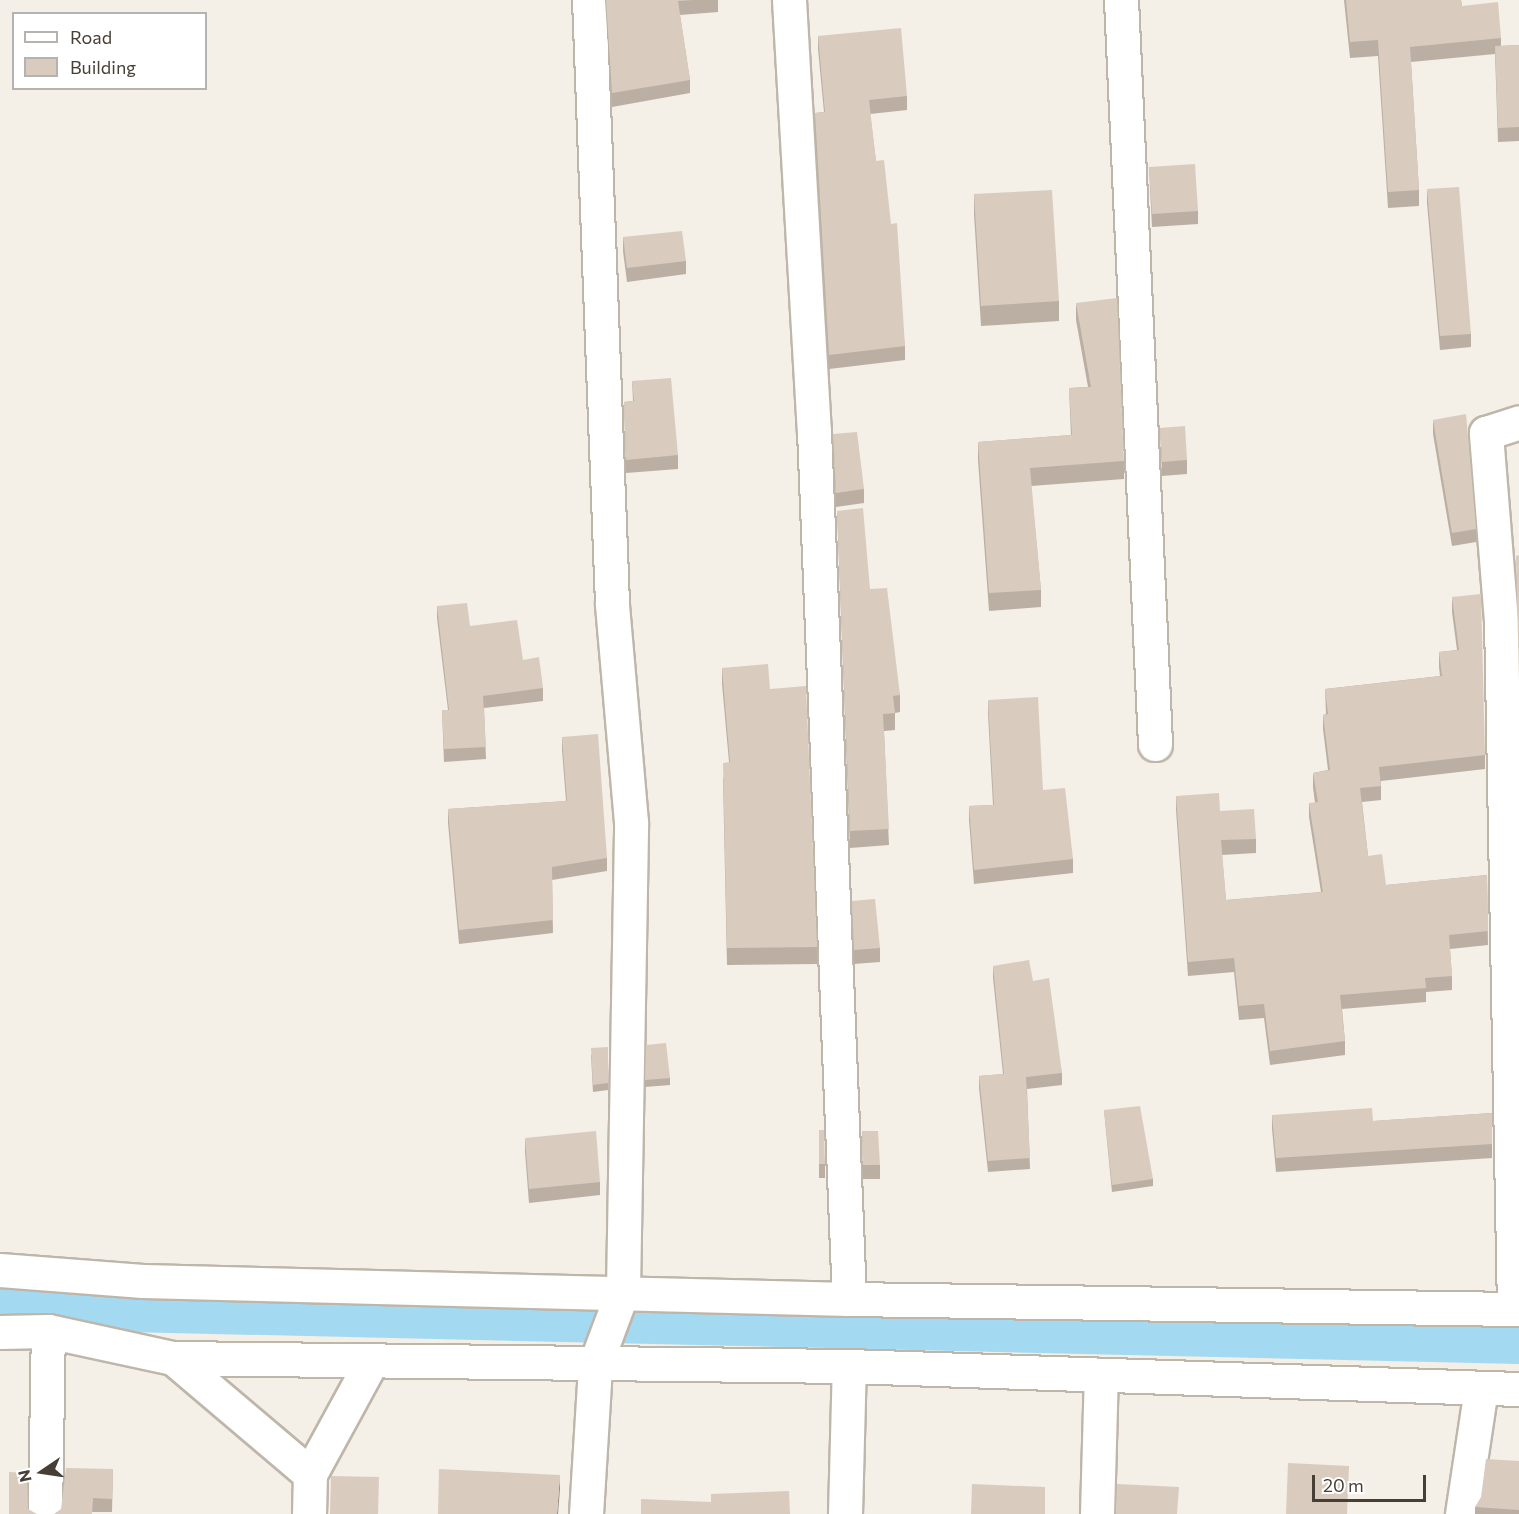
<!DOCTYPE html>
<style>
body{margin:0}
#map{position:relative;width:1519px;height:1514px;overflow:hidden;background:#f4efe7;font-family:Commissioner,sans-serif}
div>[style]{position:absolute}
.canal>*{height:40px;margin:-20px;padding:0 20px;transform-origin:20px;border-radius:20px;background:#a3d9f1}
.roads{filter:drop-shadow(2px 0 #bfb6aa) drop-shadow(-2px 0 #bfb6aa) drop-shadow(0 2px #bfb6aa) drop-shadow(0 -2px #bfb6aa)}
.minor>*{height:33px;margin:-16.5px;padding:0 16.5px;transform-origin:16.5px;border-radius:16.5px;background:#fff}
.wall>*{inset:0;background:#bbafa4}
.shaded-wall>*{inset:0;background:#988f86}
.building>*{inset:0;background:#d9ccbf}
span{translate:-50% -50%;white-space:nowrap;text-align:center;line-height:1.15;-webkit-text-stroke:6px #fff;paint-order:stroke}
.legend{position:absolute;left:12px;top:12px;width:195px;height:78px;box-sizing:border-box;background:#fff;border:2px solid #b5b2af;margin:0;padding:8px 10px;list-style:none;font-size:18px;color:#473f36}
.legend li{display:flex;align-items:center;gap:12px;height:30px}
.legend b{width:30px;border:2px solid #b5b2af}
.north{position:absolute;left:12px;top:1442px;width:60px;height:60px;-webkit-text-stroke:4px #fff;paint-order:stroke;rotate:257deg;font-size:16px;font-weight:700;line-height:24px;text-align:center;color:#473f36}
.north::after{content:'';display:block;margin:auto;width:21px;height:27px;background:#473f36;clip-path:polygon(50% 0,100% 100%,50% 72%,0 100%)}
.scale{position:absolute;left:1312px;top:1475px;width:114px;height:27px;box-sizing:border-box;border:3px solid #473f36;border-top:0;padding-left:8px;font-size:18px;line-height:21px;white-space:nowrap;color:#473f36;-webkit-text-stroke:4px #fff;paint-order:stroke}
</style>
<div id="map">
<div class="canal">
<i style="left:0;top:1309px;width:1519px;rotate:1.32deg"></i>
</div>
<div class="roads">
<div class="minor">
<i style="left:789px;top:0;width:432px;rotate:86.7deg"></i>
<i style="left:814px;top:431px;width:869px;rotate:87.69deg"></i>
<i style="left:1121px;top:0;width:745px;rotate:87.38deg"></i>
<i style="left:0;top:1270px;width:143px;rotate:4.4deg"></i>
<i style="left:143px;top:1281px;width:706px;rotate:1.46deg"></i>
<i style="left:849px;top:1299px;width:670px;rotate:0.86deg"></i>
<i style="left:1514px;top:1309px;width:688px;rotate:-91.08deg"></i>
<i style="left:1501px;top:621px;width:189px;rotate:-94.6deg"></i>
<i style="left:1486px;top:433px;width:35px;rotate:-18deg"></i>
<i style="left:0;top:1332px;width:48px;rotate:-1.2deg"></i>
<i style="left:48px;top:1331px;width:128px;rotate:12.2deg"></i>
<i style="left:173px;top:1358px;width:676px;rotate:0.68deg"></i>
<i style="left:849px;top:1366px;width:670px;rotate:1.97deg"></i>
<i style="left:173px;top:1358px;width:180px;rotate:40.3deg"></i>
<i style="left:310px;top:1474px;width:128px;rotate:-61.4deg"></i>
<i style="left:45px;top:1514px;width:183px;rotate:-89.1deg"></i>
<i style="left:309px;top:1514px;width:40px;rotate:-88.6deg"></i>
<i style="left:586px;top:1514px;width:149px;rotate:-86.5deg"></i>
<i style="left:595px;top:1365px;width:80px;rotate:-69.5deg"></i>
<i style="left:623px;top:1290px;width:468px;rotate:-89deg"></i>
<i style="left:631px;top:822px;width:220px;rotate:-95deg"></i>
<i style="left:612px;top:603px;width:603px;rotate:-92.18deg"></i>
<i style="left:845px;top:1514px;width:148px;rotate:-88.5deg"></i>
<i style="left:1097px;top:1514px;width:139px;rotate:-88.4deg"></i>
<i style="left:1462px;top:1514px;width:127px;rotate:-81.4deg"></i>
</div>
</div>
<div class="wall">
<i style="clip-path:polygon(605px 0,718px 0,718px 12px,680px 15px,690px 80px,690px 93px,612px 107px)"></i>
<i style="clip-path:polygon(1344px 0,1461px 0,1462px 6px,1501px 38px,1501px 46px,1519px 45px,1519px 141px,1498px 142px,1495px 54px,1411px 62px,1419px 190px,1419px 206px,1388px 208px,1378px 56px,1350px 58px)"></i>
<i style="clip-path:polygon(818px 36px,907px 96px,907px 110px,870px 114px,876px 161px,905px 346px,905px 360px,829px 369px,815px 126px,815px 113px,824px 112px,818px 49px)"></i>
<i style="clip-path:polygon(1149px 167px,1198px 211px,1198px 224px,1152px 227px)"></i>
<i style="clip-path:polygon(1427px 189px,1471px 334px,1471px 347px,1440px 350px,1427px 203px)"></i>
<i style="clip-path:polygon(974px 194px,1059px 301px,1059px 321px,981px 326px,974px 214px)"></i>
<i style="clip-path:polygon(623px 237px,686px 261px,686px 274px,627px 282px,623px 251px)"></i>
<i style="clip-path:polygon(1076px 303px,1124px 461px,1124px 479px,1031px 486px,1041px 590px,1041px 607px,989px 611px,978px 460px,978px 442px,1071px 435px,1069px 388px,1088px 387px,1076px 320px)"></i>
<i style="clip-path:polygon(632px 381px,678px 455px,678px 469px,626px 473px,624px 402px,633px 401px)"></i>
<i style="clip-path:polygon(1433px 420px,1476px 529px,1476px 542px,1452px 546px,1433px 434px)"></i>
<i style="clip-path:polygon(1160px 428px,1187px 460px,1187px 474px,1162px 476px)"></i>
<i style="clip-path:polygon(833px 434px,864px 489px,864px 503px,836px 507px)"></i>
<i style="clip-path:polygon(837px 511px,870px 589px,900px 695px,900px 712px,895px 713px,895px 730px,884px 731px,889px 845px,850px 848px)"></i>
<i style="clip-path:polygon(1452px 597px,1485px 755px,1485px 769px,1381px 781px,1381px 800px,1362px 802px,1368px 856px,1386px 885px,1487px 875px,1488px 945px,1450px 949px,1452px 976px,1452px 990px,1426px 992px,1426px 1002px,1342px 1009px,1345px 1041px,1345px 1055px,1270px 1065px,1264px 1018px,1239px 1020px,1234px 972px,1188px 976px,1176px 810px,1176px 796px,1220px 811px,1256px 839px,1256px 853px,1222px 855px,1226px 900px,1321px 892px,1309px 817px,1309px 803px,1315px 803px,1313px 787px,1313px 773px,1328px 770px,1323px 729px,1323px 715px,1326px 714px,1325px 689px,1440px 676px,1439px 667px,1439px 652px,1457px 650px,1452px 612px)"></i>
<i style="clip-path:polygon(437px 606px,523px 660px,543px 688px,543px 701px,484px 708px,486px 759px,444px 762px,442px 710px,448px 710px,437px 618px)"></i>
<i style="clip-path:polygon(722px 668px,770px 689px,817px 947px,817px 964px,727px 965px,723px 779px,729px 762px,722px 684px)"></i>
<i style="clip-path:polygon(988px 700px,1043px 790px,1073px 859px,1073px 873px,974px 884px,969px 820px,969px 806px,993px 805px,988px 714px)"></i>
<i style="clip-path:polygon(562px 737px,607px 858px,607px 871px,552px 880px,553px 933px,459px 944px,448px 823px,448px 809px,566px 801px,562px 750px)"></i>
<i style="clip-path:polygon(852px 901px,880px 948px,880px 962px,854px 964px)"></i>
<i style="clip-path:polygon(993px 966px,1033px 981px,1062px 1073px,1062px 1085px,1027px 1089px,1030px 1169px,988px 1172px,979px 1088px,979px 1076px,1003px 1074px,993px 978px)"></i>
<i style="clip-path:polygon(646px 1045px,670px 1078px,670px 1085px,645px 1087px)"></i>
<i style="clip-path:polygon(608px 1047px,608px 1090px,593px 1092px,591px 1055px)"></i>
<i style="clip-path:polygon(1104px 1110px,1153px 1179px,1153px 1186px,1112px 1192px)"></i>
<i style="clip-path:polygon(1492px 1113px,1492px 1158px,1276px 1172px,1272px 1129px,1272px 1115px,1373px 1121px)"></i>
<i style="clip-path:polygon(819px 1130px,825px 1164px,825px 1178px,819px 1178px)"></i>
<i style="clip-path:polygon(862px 1131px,880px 1165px,880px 1179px,863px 1179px)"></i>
<i style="clip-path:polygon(525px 1138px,600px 1182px,600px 1195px,529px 1203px,525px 1152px)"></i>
<i style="clip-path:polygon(1519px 1461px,1519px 1514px,1475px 1514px,1475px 1507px)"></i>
<i style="clip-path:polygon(113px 1469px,112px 1512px,93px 1512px,61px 1509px)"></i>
</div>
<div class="shaded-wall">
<i style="clip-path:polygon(560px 1475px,560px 1489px,558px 1514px,557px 1514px)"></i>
</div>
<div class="building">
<i style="clip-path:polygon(606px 0,693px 0,678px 1px,690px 80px,612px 93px)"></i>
<i style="clip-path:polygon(1346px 0,1461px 0,1462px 6px,1498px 2px,1501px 38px,1410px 47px,1419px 190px,1388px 192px,1378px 40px,1350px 42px)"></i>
<i style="clip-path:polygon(901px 28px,907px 96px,869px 100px,876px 161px,884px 160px,891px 224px,897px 223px,905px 346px,829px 355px,815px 113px,825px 112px,818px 36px)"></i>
<i style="clip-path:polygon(1519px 45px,1519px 127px,1498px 128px,1495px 46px)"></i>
<i style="clip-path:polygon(1195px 164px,1198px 211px,1152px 214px,1149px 167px)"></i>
<i style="clip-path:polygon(1459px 187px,1471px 334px,1440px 336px,1427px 189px)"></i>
<i style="clip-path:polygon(1052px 190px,1059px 301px,981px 306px,974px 194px)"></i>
<i style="clip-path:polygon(682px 231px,686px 261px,627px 268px,623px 237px)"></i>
<i style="clip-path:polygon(1117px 298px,1124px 461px,1030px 468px,1041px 590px,989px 593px,978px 442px,1072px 435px,1069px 388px,1091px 387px,1076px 303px)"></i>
<i style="clip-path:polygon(671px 378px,678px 455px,626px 460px,624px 402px,634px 401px,632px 381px)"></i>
<i style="clip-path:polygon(1466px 414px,1476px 529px,1452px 533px,1433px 420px)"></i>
<i style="clip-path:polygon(1185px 426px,1187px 460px,1162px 462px,1160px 428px)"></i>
<i style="clip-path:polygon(857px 432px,864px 489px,836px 493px,833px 434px)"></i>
<i style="clip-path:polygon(863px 508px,870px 589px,887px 588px,900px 695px,893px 696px,895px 713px,883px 714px,889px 829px,850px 831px,837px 511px)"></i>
<i style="clip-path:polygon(1519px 555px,1519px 682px,1516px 556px)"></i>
<i style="clip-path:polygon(1481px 594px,1485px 755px,1379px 767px,1381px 786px,1360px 788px,1368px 856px,1382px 854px,1386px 885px,1487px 875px,1488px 931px,1449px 935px,1452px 976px,1425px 978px,1426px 988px,1340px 995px,1345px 1041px,1270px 1051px,1264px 1004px,1239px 1006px,1234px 958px,1188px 962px,1176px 796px,1219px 793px,1220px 811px,1254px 809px,1256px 839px,1221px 840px,1226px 900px,1323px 892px,1309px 803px,1318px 802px,1313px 773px,1330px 770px,1323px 715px,1328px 714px,1325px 689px,1442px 676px,1439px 652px,1459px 650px,1452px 597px)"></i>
<i style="clip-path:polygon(467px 603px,470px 626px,517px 620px,523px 660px,539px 657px,543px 688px,483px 696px,486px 747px,444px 749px,442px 710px,449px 710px,437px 606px)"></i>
<i style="clip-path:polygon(768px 664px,770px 689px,806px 686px,817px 947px,727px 948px,723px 763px,730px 762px,722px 668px)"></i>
<i style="clip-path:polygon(1038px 697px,1043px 790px,1065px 788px,1073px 859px,974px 870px,969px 806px,994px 805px,988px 700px)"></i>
<i style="clip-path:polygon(598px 734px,607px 858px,552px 867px,553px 920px,459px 930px,448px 809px,567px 801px,562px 737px)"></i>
<i style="clip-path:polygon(875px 899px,880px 948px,854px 950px,852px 901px)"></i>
<i style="clip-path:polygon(1029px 960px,1033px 981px,1049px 978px,1062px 1073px,1026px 1077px,1030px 1158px,988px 1161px,979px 1076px,1004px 1074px,993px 966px)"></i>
<i style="clip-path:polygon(666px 1043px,670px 1078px,645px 1080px,646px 1045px)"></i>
<i style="clip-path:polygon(608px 1047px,608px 1083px,593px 1085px,591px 1048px)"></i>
<i style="clip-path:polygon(1140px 1106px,1153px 1179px,1112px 1185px,1104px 1110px)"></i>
<i style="clip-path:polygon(1372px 1108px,1373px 1121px,1492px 1113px,1492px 1144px,1276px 1158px,1272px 1115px)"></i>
<i style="clip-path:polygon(819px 1130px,824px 1130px,825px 1164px,819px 1164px)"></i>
<i style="clip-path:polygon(596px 1131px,600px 1182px,529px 1189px,525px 1138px)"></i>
<i style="clip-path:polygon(862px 1131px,878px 1131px,880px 1165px,863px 1165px)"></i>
<i style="clip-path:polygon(1486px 1459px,1519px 1461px,1519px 1510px,1475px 1507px,1481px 1497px)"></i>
<i style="clip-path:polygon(1288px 1463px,1349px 1466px,1347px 1514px,1286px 1514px)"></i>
<i style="clip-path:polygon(66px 1468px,113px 1469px,112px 1499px,93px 1498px,92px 1514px,54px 1514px,61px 1509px)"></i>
<i style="clip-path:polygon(439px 1469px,560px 1475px,557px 1514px,438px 1514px)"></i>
<i style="clip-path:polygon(9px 1472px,27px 1473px,28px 1509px,37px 1514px,9px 1514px)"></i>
<i style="clip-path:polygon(331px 1476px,379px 1477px,378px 1514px,330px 1514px)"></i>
<i style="clip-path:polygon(972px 1484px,1045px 1487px,1045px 1514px,971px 1514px)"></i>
<i style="clip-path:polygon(1117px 1484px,1179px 1487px,1177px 1514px,1116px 1514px)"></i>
<i style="clip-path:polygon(789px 1491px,790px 1514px,641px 1514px,641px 1499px,711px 1502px,711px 1494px)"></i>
</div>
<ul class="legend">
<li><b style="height:8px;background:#fff"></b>Road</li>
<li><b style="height:16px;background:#d9ccbf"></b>Building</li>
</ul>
<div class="north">N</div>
<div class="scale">20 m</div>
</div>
